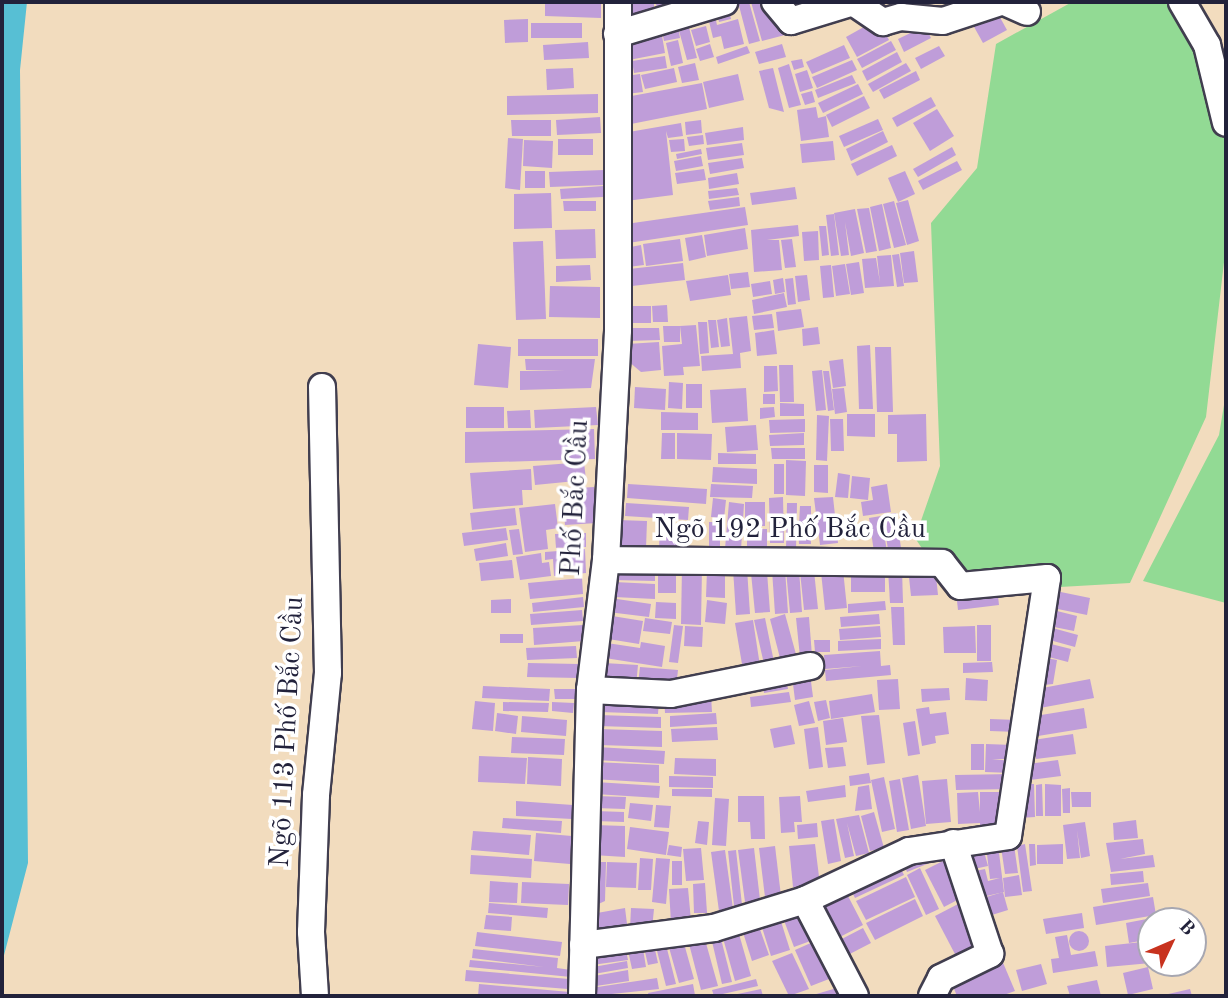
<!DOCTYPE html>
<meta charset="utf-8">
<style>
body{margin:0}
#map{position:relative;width:1228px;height:998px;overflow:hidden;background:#f2dcbe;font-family:"Old Standard TT",serif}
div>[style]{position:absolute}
.green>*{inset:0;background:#92da94}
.water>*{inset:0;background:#57bfd4}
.building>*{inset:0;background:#bf9dd9}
.round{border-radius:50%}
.roads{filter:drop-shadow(2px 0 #413e4f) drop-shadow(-2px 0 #413e4f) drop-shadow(0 2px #413e4f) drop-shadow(0 -2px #413e4f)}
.minor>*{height:26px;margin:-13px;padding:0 13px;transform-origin:13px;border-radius:13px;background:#fff}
span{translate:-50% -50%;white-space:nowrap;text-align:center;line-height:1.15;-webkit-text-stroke:7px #fff;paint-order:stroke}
.street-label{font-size:28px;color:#22223b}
.frame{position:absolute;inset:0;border:4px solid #22223b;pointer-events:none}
.north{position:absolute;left:1137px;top:907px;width:70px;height:70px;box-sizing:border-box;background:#fff;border:2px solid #a7a7b1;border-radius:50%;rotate:46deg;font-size:19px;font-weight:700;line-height:28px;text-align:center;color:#22223b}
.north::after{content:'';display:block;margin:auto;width:24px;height:32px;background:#c8321e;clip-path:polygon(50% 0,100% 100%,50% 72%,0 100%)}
</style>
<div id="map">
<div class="green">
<i style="clip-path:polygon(1072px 2px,1173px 2px,1200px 44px,1226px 146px,1226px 245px,1206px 417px,1130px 583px,952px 593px,915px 538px,940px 466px,931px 223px,977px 168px,996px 44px)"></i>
<i style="clip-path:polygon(1226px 393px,1226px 603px,1143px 581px,1219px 435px)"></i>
</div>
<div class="water">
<i style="clip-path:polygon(2px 2px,27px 2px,20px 70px,28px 863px,2px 963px)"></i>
</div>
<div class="building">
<i style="clip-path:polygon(545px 2px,601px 2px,601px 18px,545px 16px)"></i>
<i style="clip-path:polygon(623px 2px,654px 2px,654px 18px,624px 18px)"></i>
<i style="clip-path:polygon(656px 2px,678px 2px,678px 12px,657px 13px)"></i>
<i style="clip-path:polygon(738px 2px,749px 2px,760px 41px,749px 44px)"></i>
<i style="clip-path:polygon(751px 2px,768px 2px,780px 14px,785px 35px,762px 41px)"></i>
<i style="clip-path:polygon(728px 6px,731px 19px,719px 22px,716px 9px)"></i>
<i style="clip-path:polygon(714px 11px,717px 25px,738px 19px,744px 44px,724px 49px,721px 36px,713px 38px,707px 13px)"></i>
<i style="clip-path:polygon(997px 12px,1007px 30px,983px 43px,973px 25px)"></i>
<i style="clip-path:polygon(528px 19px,528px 42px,505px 43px,504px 20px)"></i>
<i style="clip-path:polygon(878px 19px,889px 40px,857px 57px,846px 37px)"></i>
<i style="clip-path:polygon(687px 20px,697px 58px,687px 60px,678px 27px,680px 38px,664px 41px,661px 26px)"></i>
<i style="clip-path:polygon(531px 23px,582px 23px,582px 38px,531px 38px)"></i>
<i style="clip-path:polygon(706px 26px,710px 42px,696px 46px,691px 30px)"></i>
<i style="clip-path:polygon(925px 26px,931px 38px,904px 52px,898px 39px)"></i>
<i style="clip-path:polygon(661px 30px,665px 53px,629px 60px,625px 36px)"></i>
<i style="clip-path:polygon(678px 40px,683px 63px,671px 66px,666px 43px)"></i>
<i style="clip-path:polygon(891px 41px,896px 50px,862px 68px,857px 59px)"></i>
<i style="clip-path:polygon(588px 42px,589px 58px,544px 60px,543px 45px)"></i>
<i style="clip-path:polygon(710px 44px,714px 57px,700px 61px,696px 49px)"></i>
<i style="clip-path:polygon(782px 44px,786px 57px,759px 64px,755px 52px)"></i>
<i style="clip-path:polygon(844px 45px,850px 58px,812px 74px,806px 62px)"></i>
<i style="clip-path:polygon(747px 46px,750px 53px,718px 64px,716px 57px)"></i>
<i style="clip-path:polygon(939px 46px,945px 56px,921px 69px,915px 58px)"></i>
<i style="clip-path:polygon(897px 52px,902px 62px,867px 81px,862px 71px)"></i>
<i style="clip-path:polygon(665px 56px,667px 68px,634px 73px,632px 61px)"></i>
<i style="clip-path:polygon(802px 59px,804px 67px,794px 70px,791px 61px)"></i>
<i style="clip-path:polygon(852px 60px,857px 70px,817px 88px,812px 77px)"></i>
<i style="clip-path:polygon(631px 62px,633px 75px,640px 74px,643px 92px,626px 94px)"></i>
<i style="clip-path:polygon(695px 63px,699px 80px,682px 83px,678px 67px)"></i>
<i style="clip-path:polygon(906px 63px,911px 71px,873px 92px,868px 84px)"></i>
<i style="clip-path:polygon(789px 64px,801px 105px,789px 108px,778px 68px)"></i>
<i style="clip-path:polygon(573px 68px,574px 88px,547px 90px,546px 69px)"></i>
<i style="clip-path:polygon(674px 68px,677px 82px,645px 89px,641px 75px)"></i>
<i style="clip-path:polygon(773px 68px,784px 112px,769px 108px,759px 71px)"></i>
<i style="clip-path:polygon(807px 70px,813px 88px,800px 92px,795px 74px)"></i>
<i style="clip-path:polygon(916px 71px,920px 80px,884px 99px,879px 90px)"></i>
<i style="clip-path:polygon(738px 74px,744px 100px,709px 108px,703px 82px)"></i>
<i style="clip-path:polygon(852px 75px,856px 83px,818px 98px,815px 90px)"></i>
<i style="clip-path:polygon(702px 83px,707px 109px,631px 124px,626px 97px)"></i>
<i style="clip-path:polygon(858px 84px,863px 94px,823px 113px,818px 103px)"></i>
<i style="clip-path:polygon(812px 91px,815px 102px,805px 105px,801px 94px)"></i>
<i style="clip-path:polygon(598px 94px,598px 113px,507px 115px,507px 96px)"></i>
<i style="clip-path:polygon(864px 96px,870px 108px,832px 127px,826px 115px)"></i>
<i style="clip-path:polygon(931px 97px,936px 106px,897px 127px,892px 118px)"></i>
<i style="clip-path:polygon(816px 107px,818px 118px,826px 116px,829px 137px,801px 141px,797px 110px)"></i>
<i style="clip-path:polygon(937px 109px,954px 136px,930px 151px,913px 123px)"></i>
<i style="clip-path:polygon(600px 117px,601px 133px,557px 135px,556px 120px)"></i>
<i style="clip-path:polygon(878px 119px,883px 130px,844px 147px,839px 136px)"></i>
<i style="clip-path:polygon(511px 120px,551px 120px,551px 136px,512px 136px)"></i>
<i style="clip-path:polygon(701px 120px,702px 133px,686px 135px,685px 122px)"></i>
<i style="clip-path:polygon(681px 123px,683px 136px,668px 138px,666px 131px,673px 195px,626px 201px,623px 133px)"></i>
<i style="clip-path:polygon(743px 127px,744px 140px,707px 145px,705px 133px)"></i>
<i style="clip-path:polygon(883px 131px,888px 142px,851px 161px,846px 149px)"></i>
<i style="clip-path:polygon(703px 135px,704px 144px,689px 146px,687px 137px)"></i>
<i style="clip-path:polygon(508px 138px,523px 139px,520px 190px,505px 188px)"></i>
<i style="clip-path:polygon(558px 139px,593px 139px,593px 155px,558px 155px)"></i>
<i style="clip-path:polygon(684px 139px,685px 151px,671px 152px,669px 140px)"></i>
<i style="clip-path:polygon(524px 140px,553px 141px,552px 168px,523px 166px)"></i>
<i style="clip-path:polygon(833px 141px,835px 160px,802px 163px,800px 144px)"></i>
<i style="clip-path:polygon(742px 143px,744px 155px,708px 160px,706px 148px)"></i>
<i style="clip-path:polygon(892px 145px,897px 156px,857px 176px,851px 164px)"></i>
<i style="clip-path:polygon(952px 147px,956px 155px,918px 177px,913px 169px)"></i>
<i style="clip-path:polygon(701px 149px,702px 154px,677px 159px,676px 154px)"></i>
<i style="clip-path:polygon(701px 156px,703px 166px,676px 171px,674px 161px)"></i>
<i style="clip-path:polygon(742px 158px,744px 168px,710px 174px,708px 163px)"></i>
<i style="clip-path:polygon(957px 161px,962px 170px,923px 190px,918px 181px)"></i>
<i style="clip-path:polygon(704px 169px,706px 180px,677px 184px,675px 173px)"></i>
<i style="clip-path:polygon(604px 170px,605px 185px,550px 187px,549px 172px)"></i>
<i style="clip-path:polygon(525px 171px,545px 171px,545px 188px,525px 188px)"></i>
<i style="clip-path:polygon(905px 171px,915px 194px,898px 202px,888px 178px)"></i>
<i style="clip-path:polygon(737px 173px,739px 184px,709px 189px,708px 178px)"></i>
<i style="clip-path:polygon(603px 186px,603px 197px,561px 199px,560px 189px)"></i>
<i style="clip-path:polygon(795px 187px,797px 199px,752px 205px,750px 193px)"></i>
<i style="clip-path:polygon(737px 188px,739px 195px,709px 199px,708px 191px)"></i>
<i style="clip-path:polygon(551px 193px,552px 228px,514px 229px,514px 194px)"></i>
<i style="clip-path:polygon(739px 197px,740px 206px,710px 210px,708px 201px)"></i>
<i style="clip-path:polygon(908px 200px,919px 241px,907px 245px,896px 203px)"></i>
<i style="clip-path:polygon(563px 201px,596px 201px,596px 211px,564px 211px)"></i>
<i style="clip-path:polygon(894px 201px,906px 245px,894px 248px,883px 204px)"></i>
<i style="clip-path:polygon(882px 204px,891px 248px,879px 251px,870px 207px)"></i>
<i style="clip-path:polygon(745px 207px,748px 225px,628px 243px,626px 224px)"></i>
<i style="clip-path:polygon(869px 208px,877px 251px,866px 253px,857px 209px)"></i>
<i style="clip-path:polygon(855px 209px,864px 253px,851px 256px,845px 222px,849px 255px,841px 256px,834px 213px)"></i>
<i style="clip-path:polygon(834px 214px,839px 255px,831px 256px,826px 215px)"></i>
<i style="clip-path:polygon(798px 225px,799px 236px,767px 240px,779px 240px,782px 270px,754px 272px,751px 230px)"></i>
<i style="clip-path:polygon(819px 226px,826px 226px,829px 255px,822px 256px)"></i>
<i style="clip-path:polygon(745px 228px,748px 249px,707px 256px,704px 235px)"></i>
<i style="clip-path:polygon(595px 229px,596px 258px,556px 259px,555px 230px)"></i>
<i style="clip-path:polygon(818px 231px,819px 260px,804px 261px,802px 232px)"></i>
<i style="clip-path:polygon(702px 235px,706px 257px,689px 261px,685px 238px)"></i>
<i style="clip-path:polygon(680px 239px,683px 261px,646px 266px,643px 244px)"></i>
<i style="clip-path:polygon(792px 239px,796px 267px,785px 268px,781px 240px)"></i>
<i style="clip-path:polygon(543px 241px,546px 319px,516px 320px,513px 242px)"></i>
<i style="clip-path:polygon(641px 245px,644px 265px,628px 267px,625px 248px)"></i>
<i style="clip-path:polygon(914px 251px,918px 282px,904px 283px,900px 253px)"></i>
<i style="clip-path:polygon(899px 254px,904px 286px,897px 287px,892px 255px)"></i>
<i style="clip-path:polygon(891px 255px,894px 286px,865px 288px,862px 259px,876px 258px,880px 283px,877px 256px)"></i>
<i style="clip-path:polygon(859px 262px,864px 293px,851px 295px,846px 264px)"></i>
<i style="clip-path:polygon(683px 263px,685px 280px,632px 286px,629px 269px)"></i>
<i style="clip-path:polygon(845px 264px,850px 294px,836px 296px,832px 266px)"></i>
<i style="clip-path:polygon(590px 265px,591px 280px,556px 282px,556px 266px)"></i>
<i style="clip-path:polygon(831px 265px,834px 297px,823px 298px,820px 266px)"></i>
<i style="clip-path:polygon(748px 272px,750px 287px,731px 289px,729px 274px)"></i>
<i style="clip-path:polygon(728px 275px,731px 295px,690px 301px,686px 281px)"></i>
<i style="clip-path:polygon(807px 275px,810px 300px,798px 302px,795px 276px)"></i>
<i style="clip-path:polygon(783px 278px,785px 292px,775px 294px,773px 280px)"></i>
<i style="clip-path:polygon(793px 278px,796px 304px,788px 305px,785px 279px)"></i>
<i style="clip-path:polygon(770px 281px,772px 294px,753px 297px,751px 284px)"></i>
<i style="clip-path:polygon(550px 286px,600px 287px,600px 318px,549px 317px)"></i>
<i style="clip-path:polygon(784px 293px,787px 307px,754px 314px,752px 300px)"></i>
<i style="clip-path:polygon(667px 305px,668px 322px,653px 322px,652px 306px)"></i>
<i style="clip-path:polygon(621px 306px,651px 306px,651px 323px,622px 323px)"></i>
<i style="clip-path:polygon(801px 309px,804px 327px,778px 331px,776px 312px)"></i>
<i style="clip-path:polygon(772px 314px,774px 328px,754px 330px,752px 316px)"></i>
<i style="clip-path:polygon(747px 316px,751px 351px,740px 353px,741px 368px,702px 371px,701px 356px,733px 354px,729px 318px)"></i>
<i style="clip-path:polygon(727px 318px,730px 346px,721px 347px,717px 320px)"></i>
<i style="clip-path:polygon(708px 320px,716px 320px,719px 347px,711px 348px)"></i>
<i style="clip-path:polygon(698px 322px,707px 322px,709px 353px,700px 354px)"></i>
<i style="clip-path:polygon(696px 325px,700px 366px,683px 367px,684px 375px,664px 376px,662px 346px,682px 344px,680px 326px)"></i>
<i style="clip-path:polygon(663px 326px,680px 326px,680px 342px,664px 342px)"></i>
<i style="clip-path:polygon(818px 327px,820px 344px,803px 346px,802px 329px)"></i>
<i style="clip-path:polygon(627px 328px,659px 328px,660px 340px,627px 341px)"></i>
<i style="clip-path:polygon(774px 330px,777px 354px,757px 356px,755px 333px)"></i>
<i style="clip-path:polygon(518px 339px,598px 339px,598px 356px,518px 356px)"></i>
<i style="clip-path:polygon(659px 342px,661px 370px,641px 372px,628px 361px,627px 344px)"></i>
<i style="clip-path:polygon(478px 344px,511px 347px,508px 388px,474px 385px)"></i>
<i style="clip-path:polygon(870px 345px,873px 409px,859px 409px,857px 346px)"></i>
<i style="clip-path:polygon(875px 347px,891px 347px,893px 412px,877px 412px)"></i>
<i style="clip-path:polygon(525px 359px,595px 359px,591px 388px,520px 390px,520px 371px,565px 371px,526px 370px)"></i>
<i style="clip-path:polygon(843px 359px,846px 386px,833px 388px,829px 361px)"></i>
<i style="clip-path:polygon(779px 365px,793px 365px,794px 402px,780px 402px)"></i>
<i style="clip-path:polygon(764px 366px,777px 366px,778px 391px,764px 392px)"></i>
<i style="clip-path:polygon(822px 370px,826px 410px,816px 411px,812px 371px)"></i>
<i style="clip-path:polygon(823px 371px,829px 371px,834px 410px,828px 411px)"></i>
<i style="clip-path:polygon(669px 382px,683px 383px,682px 409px,668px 408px)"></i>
<i style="clip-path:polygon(686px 384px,702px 384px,702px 408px,686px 408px)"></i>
<i style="clip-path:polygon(635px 387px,666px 389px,665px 410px,634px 408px)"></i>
<i style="clip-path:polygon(746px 388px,748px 421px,712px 423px,710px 390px)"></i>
<i style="clip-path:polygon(844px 388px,847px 412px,835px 414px,832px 389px)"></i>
<i style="clip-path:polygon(763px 394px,775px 394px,775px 404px,763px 404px)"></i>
<i style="clip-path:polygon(780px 403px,804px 404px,804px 416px,780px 416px)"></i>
<i style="clip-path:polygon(466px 407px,504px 407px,504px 428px,466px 428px)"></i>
<i style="clip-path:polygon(596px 407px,598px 425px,535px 428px,534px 410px)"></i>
<i style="clip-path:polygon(774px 407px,775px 417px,760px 419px,760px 408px)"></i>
<i style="clip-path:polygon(530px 410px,531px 428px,508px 428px,507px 411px)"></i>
<i style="clip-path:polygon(661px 412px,698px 413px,698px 430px,661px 430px)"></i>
<i style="clip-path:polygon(847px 414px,875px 414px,875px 437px,847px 436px)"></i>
<i style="clip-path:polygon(926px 414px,927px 461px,897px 462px,897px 434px,888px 434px,888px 415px)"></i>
<i style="clip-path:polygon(817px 415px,829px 416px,827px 461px,816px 460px)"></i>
<i style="clip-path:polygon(805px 419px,805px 432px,770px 433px,769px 420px)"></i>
<i style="clip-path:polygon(830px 419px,843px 419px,844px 451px,831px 451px)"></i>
<i style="clip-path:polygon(756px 425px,758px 450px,727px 452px,725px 427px)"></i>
<i style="clip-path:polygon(594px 429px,595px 459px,465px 463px,465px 432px)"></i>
<i style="clip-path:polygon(662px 433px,675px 433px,675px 459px,661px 459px)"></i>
<i style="clip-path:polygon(677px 433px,712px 434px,711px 460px,677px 459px)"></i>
<i style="clip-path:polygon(804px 433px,804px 445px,770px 446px,769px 435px)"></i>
<i style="clip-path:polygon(771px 448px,805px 448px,805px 459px,772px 459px)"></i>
<i style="clip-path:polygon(718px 453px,756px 454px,756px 464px,718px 464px)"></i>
<i style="clip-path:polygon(786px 460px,806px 461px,805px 496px,786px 495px)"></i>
<i style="clip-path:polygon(584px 462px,586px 480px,535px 485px,533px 466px)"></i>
<i style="clip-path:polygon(774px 464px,784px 464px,784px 494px,774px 494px)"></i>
<i style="clip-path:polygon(814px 465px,828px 465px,828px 493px,814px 492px)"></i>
<i style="clip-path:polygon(713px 467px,757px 469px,757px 484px,712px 482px)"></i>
<i style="clip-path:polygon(531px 469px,532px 490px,522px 490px,523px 505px,473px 509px,470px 473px)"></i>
<i style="clip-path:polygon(838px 473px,850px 475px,848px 498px,835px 497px)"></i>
<i style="clip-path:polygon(852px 476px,870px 478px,868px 500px,850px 498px)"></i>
<i style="clip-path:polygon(628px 484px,707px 489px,706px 504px,627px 498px)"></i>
<i style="clip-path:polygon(711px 484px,753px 486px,752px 498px,710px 497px)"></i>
<i style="clip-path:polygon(887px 484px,891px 512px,863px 516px,861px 502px,873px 500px,871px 487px)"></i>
<i style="clip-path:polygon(594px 487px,597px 523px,565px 525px,562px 489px)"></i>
<i style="clip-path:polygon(783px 497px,784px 543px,770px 543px,769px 498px)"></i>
<i style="clip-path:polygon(833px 497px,838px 543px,820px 545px,814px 498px)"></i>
<i style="clip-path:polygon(713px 498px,726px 500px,724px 519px,711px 517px)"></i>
<i style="clip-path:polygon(729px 502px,744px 504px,741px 550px,725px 549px)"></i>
<i style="clip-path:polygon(745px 502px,765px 502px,765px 526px,745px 526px)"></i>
<i style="clip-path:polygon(626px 503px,689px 507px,688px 520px,625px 516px)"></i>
<i style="clip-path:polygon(787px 503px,797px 503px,796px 550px,786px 550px)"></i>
<i style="clip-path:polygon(555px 504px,558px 528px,546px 530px,548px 549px,525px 552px,519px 508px)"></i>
<i style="clip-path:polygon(800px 506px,811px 506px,811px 525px,799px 525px)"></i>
<i style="clip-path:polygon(515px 508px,517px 525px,472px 530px,470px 513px)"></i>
<i style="clip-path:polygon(896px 513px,902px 555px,889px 557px,883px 515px)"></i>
<i style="clip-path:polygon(881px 516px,888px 557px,875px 559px,869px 518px)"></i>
<i style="clip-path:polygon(618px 520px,647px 521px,646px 548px,616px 555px)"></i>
<i style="clip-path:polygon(709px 522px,720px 522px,720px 553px,709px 553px)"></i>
<i style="clip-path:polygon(660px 524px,686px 525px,685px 550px,659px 549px)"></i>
<i style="clip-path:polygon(506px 528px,508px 540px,464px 546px,462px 533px)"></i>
<i style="clip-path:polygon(519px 529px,523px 554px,513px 555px,509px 530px)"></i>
<i style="clip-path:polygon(747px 529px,767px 529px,767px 553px,747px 552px)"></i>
<i style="clip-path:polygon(798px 529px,810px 529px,811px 544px,799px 544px)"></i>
<i style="clip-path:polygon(586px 533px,586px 547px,556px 548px,555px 534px)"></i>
<i style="clip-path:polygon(506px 543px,508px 556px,476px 561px,474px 549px)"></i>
<i style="clip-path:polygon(585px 549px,586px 573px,554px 576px,553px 559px,545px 560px,545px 552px)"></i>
<i style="clip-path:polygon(541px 553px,542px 563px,549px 562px,551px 576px,520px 580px,516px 557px)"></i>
<i style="clip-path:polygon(512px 560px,514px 578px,481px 581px,479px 563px)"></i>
<i style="clip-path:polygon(613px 565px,655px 566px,655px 581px,612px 580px)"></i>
<i style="clip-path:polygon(935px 566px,938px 595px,911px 596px,908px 568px)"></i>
<i style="clip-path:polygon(682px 567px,702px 568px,701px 625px,681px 624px)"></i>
<i style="clip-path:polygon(658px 568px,676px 568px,676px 593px,658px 593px)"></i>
<i style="clip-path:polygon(733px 569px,747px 569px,750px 614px,736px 615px)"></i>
<i style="clip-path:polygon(785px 569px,788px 613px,775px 614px,772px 570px)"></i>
<i style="clip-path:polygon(799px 569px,802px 612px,790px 613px,786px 570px)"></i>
<i style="clip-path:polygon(888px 569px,902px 569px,903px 603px,890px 603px)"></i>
<i style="clip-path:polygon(843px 570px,847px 608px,825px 610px,821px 572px)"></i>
<i style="clip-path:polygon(707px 571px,725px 572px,725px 598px,706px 597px)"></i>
<i style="clip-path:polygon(814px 571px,818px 609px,804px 610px,800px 572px)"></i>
<i style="clip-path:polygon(885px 571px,885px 592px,851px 592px,851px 572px)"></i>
<i style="clip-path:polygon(767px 572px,770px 612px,755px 613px,751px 573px)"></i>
<i style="clip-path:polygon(582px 578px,583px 594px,530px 599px,528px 583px)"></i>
<i style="clip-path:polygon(614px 582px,655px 584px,655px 599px,614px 597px)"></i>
<i style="clip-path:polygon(997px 587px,999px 605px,958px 610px,956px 592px)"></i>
<i style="clip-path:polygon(1051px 590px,1090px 598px,1087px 615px,1048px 607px)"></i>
<i style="clip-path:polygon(583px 597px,584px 607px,533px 612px,532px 603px)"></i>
<i style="clip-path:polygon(610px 598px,651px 604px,649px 617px,608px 612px)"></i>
<i style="clip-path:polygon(511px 599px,511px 613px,491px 613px,491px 600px)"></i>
<i style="clip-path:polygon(707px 600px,727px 603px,725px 624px,705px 622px)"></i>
<i style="clip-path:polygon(885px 601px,886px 610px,848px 613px,848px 604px)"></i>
<i style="clip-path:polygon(656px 602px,676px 603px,676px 619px,655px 618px)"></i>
<i style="clip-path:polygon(891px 607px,904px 607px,905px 645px,893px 645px)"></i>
<i style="clip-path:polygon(582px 610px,583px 621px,531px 625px,530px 614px)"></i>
<i style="clip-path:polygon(1053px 610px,1077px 616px,1074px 631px,1049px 626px)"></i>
<i style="clip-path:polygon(785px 614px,797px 658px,781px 662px,770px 619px)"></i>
<i style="clip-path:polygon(879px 614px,880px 624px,841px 627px,840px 617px)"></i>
<i style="clip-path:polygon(606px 615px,643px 621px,639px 644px,602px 638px)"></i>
<i style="clip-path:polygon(809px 617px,812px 656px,800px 657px,796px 618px)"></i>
<i style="clip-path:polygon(645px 618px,672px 622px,670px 634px,643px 631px)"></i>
<i style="clip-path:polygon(765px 618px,774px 662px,764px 664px,754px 620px)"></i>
<i style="clip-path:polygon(753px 620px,760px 666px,743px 670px,735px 623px)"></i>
<i style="clip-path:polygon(583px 625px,584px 641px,534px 645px,533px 628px)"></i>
<i style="clip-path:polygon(674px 625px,683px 626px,678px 663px,669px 662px)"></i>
<i style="clip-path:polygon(977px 625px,991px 625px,991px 661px,977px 661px)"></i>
<i style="clip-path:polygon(685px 626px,703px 627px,702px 647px,684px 646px)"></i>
<i style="clip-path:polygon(880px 626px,881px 637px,840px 640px,839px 629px)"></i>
<i style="clip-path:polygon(975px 626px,976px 653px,944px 653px,943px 627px)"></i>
<i style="clip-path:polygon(1049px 627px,1078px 635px,1075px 647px,1046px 639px)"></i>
<i style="clip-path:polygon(500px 634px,523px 634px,523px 643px,500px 643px)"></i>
<i style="clip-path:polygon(881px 639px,881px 649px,838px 651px,838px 641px)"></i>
<i style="clip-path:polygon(814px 640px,830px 640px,830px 652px,815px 652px)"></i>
<i style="clip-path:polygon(641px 642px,665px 646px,662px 667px,605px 658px,607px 643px,640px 648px)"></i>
<i style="clip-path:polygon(1043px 642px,1071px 649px,1068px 662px,1041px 655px)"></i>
<i style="clip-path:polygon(576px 646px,577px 658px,527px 660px,526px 648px)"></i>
<i style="clip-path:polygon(880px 651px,881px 666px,890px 665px,891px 675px,826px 681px,825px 670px,862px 666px,825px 669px,824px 655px)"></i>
<i style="clip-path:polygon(1040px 657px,1057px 660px,1053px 684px,1035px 686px)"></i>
<i style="clip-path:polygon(992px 662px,993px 672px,963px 673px,963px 663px)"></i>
<i style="clip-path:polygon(528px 663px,579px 664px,579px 678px,527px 677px)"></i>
<i style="clip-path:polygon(604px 663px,638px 665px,636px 686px,603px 683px)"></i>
<i style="clip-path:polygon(640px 667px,678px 670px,676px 688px,638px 684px)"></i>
<i style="clip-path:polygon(785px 674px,788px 689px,764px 693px,761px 678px)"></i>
<i style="clip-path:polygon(810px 674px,813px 697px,795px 700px,792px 676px)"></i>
<i style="clip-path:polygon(966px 678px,988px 680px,987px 701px,965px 700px)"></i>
<i style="clip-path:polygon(898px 679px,900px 709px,879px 710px,877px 680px)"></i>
<i style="clip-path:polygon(1090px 679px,1094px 698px,1040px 708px,1037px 689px)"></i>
<i style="clip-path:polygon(483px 686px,550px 689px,549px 701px,482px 698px)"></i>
<i style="clip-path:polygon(949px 688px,950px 700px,922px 702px,921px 689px)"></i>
<i style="clip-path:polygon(554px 689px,575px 689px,575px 699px,555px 699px)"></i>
<i style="clip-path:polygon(789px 692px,791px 702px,751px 707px,750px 697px)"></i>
<i style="clip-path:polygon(872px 694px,875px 712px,831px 719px,829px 701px)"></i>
<i style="clip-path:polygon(711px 695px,712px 712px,665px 713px,664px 697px)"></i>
<i style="clip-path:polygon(600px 698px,659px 700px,658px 714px,600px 712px)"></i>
<i style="clip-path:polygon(826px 700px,830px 718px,818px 721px,814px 702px)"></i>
<i style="clip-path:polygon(475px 701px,495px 703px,493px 731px,472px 729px)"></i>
<i style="clip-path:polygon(809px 701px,815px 723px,799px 726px,794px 705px)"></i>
<i style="clip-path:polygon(503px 702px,549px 703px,548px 712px,503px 711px)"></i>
<i style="clip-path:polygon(552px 702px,574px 703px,573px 713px,552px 711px)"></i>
<i style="clip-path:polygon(929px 707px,930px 714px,946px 712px,949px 734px,935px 736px,936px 743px,922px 746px,916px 709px)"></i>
<i style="clip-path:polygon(1084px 708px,1087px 728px,1038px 736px,1035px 716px)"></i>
<i style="clip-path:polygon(497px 713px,518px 716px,516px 734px,495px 731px)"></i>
<i style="clip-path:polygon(716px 713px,717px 724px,670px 727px,670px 716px)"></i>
<i style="clip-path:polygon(598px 715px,661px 717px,661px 728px,598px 726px)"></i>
<i style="clip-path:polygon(879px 715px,885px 763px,867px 765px,861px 716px)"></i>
<i style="clip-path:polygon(522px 716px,567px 720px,566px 736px,521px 732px)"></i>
<i style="clip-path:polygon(843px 718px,847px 742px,826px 745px,823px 721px)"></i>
<i style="clip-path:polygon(990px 719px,1020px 720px,1019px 732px,990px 731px)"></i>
<i style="clip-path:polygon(915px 721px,920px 754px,908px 756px,903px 723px)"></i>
<i style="clip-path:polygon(791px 725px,795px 744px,774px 748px,770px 729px)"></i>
<i style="clip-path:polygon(717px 727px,718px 740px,672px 742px,671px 729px)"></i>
<i style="clip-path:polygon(818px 727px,823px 767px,809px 769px,804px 729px)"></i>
<i style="clip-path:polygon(599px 729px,662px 731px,662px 747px,599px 745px)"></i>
<i style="clip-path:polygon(1073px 734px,1076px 754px,1036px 759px,1033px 740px)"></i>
<i style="clip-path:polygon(512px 737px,565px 739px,564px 755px,511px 753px)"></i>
<i style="clip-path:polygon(971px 744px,984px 744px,984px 770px,971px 770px)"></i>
<i style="clip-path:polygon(986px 744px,1013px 745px,1012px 759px,992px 759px,1012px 761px,1012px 773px,985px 772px)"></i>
<i style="clip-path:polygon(597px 747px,665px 751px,664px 764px,596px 760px)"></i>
<i style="clip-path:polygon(843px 747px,846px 766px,828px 768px,825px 748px)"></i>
<i style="clip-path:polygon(479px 756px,527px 758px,525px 784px,478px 782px)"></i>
<i style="clip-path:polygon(528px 757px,562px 759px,561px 786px,527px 784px)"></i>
<i style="clip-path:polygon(675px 758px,716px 759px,716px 776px,674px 774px)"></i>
<i style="clip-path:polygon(1058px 760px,1061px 776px,1030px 780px,1028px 764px)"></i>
<i style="clip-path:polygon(594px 762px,659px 765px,659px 783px,593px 779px)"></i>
<i style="clip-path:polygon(869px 773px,871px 783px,850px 786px,849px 776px)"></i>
<i style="clip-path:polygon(1012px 774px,1012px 789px,956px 790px,955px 775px)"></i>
<i style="clip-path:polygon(918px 775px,926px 826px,911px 829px,902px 778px)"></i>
<i style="clip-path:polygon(669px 776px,713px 777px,713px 788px,669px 787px)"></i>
<i style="clip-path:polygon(884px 777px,895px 829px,882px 832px,871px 780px)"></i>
<i style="clip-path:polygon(900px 779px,909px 830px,897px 832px,889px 781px)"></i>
<i style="clip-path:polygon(947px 779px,951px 822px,926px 824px,922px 781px)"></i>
<i style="clip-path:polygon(595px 782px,660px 786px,659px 798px,595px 794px)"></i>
<i style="clip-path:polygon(1018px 784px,1034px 784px,1035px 817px,1019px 818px)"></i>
<i style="clip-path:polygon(1042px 784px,1043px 816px,1036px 816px,1036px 785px)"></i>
<i style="clip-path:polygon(1045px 784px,1061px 785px,1061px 816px,1045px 816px)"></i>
<i style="clip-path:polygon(845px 785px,846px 797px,808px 802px,806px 791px)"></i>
<i style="clip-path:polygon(869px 785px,872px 809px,855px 811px,858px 787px)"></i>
<i style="clip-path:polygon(1070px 788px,1070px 813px,1063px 813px,1062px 789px)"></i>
<i style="clip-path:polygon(672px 789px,712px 789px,712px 797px,672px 796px)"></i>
<i style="clip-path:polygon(978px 792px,980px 812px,980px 792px,1006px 792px,1006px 822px,996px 822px,996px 829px,980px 829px,980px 823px,958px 824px,957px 793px)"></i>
<i style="clip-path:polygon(1071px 792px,1091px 792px,1091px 807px,1072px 807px)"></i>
<i style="clip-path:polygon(596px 796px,626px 797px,625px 809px,595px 808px)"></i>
<i style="clip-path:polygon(738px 796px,764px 796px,765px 839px,751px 839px,750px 822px,738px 822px)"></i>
<i style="clip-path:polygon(800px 796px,802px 822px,794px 822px,795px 832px,781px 833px,779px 797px)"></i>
<i style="clip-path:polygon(715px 798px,729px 799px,726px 846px,712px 845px)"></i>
<i style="clip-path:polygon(516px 801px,573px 805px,572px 819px,516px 816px)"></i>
<i style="clip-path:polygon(630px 803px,653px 805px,651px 821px,628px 818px)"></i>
<i style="clip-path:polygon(656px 805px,671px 806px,669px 828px,654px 827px)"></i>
<i style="clip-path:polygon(595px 811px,624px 812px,624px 822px,595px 821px)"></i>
<i style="clip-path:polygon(874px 812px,884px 848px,870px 851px,861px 816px)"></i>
<i style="clip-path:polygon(859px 815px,869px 853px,856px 856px,847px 823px,854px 856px,845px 858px,836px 819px)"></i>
<i style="clip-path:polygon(503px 818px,562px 821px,561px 833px,502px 828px)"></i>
<i style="clip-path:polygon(834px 819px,841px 861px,828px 864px,821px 821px)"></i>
<i style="clip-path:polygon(1136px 820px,1138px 838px,1114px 840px,1113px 823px)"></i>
<i style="clip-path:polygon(698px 821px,709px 822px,707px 845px,695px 843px)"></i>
<i style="clip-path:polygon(1085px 822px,1090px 856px,1081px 858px,1077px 830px,1080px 858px,1067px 859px,1063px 825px)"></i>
<i style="clip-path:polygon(817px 823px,818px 837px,798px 839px,797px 825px)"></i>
<i style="clip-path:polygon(594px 825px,625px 826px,625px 857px,593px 855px)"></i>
<i style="clip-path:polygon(630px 827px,669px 832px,666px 855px,627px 849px)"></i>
<i style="clip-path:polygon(473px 831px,531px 835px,529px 855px,471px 850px)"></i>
<i style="clip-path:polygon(536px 833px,572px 836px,570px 864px,534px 861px)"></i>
<i style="clip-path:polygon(1143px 839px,1145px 854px,1120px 859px,1153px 855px,1155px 867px,1111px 872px,1106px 843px)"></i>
<i style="clip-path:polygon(815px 844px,820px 885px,793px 887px,789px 846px)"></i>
<i style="clip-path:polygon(1025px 844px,1032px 891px,1023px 892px,1017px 846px)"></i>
<i style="clip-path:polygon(1029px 844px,1035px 844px,1036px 865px,1030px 866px)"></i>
<i style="clip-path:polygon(1063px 844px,1063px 864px,1037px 864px,1037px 845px)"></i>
<i style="clip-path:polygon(669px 845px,682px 847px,681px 857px,667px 855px)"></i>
<i style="clip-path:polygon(998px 845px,1004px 892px,982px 897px,975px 871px,985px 869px,988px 881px,1000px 878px,990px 879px,986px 846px)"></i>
<i style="clip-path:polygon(1014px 845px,1018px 873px,1005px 874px,1001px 847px)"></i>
<i style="clip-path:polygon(775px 846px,781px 896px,765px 897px,759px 848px)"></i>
<i style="clip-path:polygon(932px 847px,937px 860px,907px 872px,902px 859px)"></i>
<i style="clip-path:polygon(701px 848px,704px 880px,686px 881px,683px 849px)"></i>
<i style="clip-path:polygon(754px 848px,760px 900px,745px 902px,738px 850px)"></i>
<i style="clip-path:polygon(983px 848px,988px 866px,974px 869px,970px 851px)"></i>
<i style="clip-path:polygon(725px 850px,733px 909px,719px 911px,711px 852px)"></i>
<i style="clip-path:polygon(736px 850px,742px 905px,734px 906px,728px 851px)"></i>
<i style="clip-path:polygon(471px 855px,532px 859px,531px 878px,470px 874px)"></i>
<i style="clip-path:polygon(640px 858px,653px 859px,651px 890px,638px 890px)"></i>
<i style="clip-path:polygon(656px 858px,670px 859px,666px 904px,652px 902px)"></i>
<i style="clip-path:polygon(896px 859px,904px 875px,855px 898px,847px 882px)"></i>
<i style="clip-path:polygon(945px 860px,963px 897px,944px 907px,925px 870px)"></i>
<i style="clip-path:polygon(672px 861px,682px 861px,682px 885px,672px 885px)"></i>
<i style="clip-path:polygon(594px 862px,606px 862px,605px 901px,594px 906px)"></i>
<i style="clip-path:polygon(607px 862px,637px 863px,636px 888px,606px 887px)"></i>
<i style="clip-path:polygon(920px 868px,939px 909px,926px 915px,907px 875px)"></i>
<i style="clip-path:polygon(1143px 871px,1144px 882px,1111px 885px,1110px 874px)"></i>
<i style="clip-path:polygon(1019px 875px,1022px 895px,1005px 897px,1003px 878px)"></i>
<i style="clip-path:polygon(906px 877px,915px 897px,866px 920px,856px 901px)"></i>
<i style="clip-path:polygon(490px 881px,518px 883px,517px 903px,489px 902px)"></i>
<i style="clip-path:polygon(522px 882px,569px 884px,568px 905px,521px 903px)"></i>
<i style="clip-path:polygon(705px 883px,707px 913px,694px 913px,693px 884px)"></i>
<i style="clip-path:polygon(1148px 883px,1150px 896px,1103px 903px,1101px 889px)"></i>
<i style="clip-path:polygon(688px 888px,691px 921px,671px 923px,669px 889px)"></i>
<i style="clip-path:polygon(850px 892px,824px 907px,848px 896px,863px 925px,834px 940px,815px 899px)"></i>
<i style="clip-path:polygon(1003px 892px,1008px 910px,982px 918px,976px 900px)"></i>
<i style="clip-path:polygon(1153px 897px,1156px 915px,1096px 925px,1093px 907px)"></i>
<i style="clip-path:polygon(915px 899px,923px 916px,875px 940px,866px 923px)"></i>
<i style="clip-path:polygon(489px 903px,548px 908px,547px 918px,488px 913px)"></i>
<i style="clip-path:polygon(799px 903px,813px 940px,794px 947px,780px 910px)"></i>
<i style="clip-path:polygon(960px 903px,981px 942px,956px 956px,935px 916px)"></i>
<i style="clip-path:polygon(625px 908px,627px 924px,589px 930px,586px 915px)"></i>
<i style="clip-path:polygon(631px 908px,654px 909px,652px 929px,630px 928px)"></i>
<i style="clip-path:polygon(778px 912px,790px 950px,771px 956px,759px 918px)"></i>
<i style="clip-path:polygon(1082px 913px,1084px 928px,1046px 934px,1043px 919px)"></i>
<i style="clip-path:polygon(486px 915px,512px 917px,511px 931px,484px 929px)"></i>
<i style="clip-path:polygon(1157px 917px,1151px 921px,1151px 939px,1129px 943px,1126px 923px)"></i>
<i style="clip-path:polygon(756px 918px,769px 955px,752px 961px,740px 923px)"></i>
<i style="clip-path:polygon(737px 927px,751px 976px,735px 981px,721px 931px)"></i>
<i style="clip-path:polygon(863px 928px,871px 943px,842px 958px,834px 943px)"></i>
<i style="clip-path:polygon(719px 931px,732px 982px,722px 984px,710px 933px)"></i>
<i class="round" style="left:1069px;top:931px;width:20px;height:20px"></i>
<i style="clip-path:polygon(477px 932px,562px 942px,560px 956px,475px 946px)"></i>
<i style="clip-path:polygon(1067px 935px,1071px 955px,1095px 951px,1098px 966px,1053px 973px,1051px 959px,1059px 958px,1055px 937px)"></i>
<i style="clip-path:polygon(704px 936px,718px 986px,701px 990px,688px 940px)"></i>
<i style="clip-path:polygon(683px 940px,694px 979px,679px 983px,668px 944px)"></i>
<i style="clip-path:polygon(653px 941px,658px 963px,648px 965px,643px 943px)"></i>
<i style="clip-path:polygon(665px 941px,676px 984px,666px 986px,655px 943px)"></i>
<i style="clip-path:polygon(1151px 941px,1151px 963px,1107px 967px,1105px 946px)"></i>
<i style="clip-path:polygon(813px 942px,829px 979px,811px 986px,795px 950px)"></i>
<i style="clip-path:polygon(642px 943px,646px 967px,632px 969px,627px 946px)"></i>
<i style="clip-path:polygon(625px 946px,628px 960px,592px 965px,590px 952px)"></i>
<i style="clip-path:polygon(473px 949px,558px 958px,557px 968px,571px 970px,571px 977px,469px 967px,470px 960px,544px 967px,472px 958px)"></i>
<i style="clip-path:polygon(792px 953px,809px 989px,789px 996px,772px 961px)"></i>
<i style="clip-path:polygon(1001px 958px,1015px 991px,1001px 996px,957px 996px,950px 979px)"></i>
<i style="clip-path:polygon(627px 961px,628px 968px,594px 974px,593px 967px)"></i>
<i style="clip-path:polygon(1041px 964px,1047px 984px,1022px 991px,1016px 970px)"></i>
<i style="clip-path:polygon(1148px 967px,1153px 989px,1128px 995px,1123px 973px)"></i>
<i style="clip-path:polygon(466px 970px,569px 979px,568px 989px,465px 981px)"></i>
<i style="clip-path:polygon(628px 970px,629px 981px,596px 986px,594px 976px)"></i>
<i style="clip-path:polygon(657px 978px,659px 989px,593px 996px,591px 988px)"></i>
<i style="clip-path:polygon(756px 979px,758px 986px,714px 996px,712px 990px)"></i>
<i style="clip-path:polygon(1097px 980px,1101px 996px,1070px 996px,1067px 986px)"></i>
<i style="clip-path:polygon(479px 984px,570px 992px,570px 996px,478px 996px)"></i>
<i style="clip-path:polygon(693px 984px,695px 995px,649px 996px,648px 993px)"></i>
<i style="clip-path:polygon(847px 985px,850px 996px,813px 996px,813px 995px)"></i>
<i style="clip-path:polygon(761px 989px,763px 996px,733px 996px,733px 995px)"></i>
<i style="clip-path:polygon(1190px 989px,1192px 996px,1164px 996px,1164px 995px)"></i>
</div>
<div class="roads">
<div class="minor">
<i style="left:775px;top:2px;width:25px;rotate:50deg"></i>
<i style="left:791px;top:21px;width:65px;rotate:-17deg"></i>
<i style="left:853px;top:2px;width:36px;rotate:34deg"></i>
<i style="left:883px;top:22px;width:19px;rotate:-16deg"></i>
<i style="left:901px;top:17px;width:42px;rotate:5.4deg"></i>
<i style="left:943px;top:21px;width:60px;rotate:-18.4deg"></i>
<i style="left:1005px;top:2px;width:24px;rotate:24deg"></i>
<i style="left:1182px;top:2px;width:50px;rotate:59.8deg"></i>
<i style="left:1207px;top:45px;width:80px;rotate:76.3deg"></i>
<i style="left:617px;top:34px;width:112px;rotate:-16.7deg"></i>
<i style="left:590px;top:690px;width:81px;rotate:2.8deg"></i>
<i style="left:671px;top:694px;width:142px;rotate:-11.4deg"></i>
<i style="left:805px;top:900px;width:108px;rotate:62.5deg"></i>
<i style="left:583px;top:945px;width:132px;rotate:-7.4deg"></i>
<i style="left:714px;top:928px;width:95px;rotate:-17.1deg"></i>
<i style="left:805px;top:900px;width:115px;rotate:-25.2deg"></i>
<i style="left:909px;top:851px;width:100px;rotate:-8.6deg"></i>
<i style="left:1008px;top:836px;width:261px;rotate:-81.4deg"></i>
<i style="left:1047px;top:578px;width:87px;rotate:174.7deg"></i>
<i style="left:960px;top:586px;width:29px;rotate:-128deg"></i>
<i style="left:942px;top:563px;width:336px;rotate:-179.5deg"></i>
<i style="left:315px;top:996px;width:64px;rotate:-93.6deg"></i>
<i style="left:311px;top:932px;width:137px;rotate:-87.9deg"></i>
<i style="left:316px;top:795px;width:123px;rotate:-84.4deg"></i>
<i style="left:328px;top:673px;width:286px;rotate:-91.2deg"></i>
<i style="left:582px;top:996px;width:306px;rotate:-88.5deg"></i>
<i style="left:590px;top:690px;width:131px;rotate:-83deg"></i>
<i style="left:606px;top:560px;width:230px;rotate:-87deg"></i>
<i style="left:618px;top:330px;width:328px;rotate:-90deg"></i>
<i style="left:932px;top:996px;width:20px;rotate:-63deg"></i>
<i style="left:941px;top:978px;width:55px;rotate:-26.1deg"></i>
<i style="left:990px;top:954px;width:117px;rotate:-108.4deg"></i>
</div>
</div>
<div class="street-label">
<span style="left:576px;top:498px;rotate:-87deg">Phố Bắc Cầu</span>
<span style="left:790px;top:530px">Ngõ 192 Phố Bắc Cầu</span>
<span style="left:288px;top:732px;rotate:-87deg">Ngõ 113 Phố Bắc Cầu</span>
</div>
<div class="frame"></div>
<div class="north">B</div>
</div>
